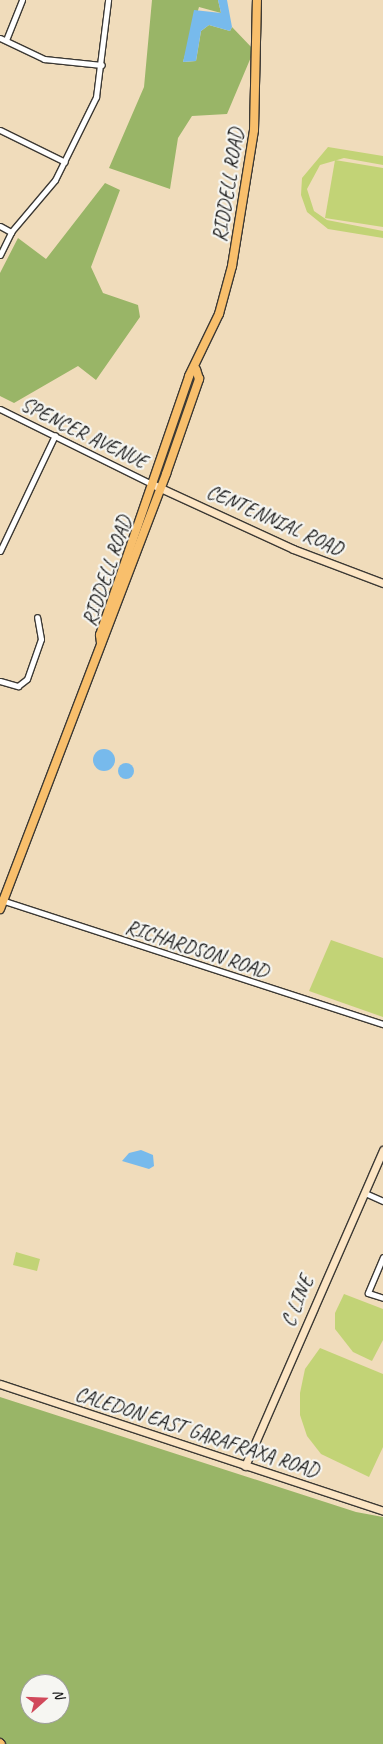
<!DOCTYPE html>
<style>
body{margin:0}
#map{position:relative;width:383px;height:1744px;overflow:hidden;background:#f0dcbb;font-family:Caveat,sans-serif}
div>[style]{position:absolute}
.green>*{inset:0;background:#c2d376}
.forest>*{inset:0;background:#99b567}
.water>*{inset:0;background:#77baec}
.round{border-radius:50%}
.roads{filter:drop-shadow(1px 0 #3c3934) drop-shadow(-1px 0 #3c3934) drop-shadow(0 1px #3c3934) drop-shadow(0 -1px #3c3934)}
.street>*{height:5px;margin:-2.5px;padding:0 2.5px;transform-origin:2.5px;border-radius:2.5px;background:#fff}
.secondary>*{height:7px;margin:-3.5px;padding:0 3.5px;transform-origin:3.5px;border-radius:3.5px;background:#fce5c4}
.primary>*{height:8px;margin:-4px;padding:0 4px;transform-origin:4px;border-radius:4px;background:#f8bf6c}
span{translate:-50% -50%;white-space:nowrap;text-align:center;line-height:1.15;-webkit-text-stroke:4.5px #f6f6f2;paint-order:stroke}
.street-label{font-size:20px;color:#1c1c1c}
.north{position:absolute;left:20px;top:1674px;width:50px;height:50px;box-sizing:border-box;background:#f6f6f2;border:1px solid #9f9f9c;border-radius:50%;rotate:70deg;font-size:14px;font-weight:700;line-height:20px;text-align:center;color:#1c1c1c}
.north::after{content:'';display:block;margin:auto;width:18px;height:22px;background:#d1495b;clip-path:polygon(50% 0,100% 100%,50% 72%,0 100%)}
</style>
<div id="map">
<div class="green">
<i style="clip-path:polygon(328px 147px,383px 156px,383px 165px,344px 158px,320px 165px,307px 189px,314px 211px,327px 220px,383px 231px,383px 238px,328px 229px,307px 212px,301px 195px,302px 178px)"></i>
<i style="clip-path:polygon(335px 160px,383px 168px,383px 227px,325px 218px)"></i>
<i style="clip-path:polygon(331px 940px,383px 958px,383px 1017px,309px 991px)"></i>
<i style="clip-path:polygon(16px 1252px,40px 1259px,37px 1271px,13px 1265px)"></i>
<i style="clip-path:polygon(344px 1294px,383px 1309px,383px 1340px,372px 1361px,353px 1352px,335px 1329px,335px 1313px)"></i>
<i style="clip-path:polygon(320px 1348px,383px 1374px,383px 1447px,369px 1477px,321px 1454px,307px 1436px,300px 1415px,300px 1393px,305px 1369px)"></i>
</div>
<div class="forest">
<i style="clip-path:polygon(152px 0,218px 0,221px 13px,199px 7px,183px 62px,196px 61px,201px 31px,209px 25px,230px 31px,232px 27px,254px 50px,227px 114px,192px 116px,178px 138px,170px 189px,109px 168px,144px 87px)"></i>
<i style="clip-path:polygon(105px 183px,120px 190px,91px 267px,103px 293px,138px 305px,140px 317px,96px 380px,78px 366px,14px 403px,0 396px,0 273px,18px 238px,46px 259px)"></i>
<i style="clip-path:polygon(evenodd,0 1397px,356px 1512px,383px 1517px,383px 1744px,0 1744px,0 1397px,30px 1684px,60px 1684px,60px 1714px,30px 1714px,30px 1684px)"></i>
</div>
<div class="water">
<i style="clip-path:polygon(218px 0,227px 0,232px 27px,230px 31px,209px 25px,201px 31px,196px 61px,183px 62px,194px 10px,221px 13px)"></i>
<i class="round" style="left:93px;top:749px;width:22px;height:22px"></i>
<i class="round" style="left:118px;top:763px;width:16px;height:16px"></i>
<i style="clip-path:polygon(141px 1150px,153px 1155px,154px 1166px,149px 1169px,122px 1161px,129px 1153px)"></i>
</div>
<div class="roads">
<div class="street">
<i style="left:0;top:38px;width:49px;rotate:25.5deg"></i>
<i style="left:44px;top:59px;width:58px;rotate:5.9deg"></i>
<i style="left:6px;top:40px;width:43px;rotate:-68.2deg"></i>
<i style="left:0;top:130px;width:72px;rotate:26.2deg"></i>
<i style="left:0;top:226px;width:13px;rotate:29deg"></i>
<i style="left:0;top:255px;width:25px;rotate:-64deg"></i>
<i style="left:11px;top:232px;width:68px;rotate:-49.8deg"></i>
<i style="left:55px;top:180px;width:93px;rotate:-63.7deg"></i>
<i style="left:96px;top:97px;width:98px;rotate:-82.9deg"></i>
<i style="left:0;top:409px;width:172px;rotate:26.3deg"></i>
<i style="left:0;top:551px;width:128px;rotate:-64.6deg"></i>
<i style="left:0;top:681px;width:19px;rotate:16deg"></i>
<i style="left:18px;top:686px;width:11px;rotate:-38deg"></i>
<i style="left:27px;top:679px;width:42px;rotate:-70.7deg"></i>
<i style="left:41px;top:639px;width:22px;rotate:-100deg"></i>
<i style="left:1px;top:900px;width:402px;rotate:18deg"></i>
<i style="left:365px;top:1193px;width:20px;rotate:24deg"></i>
<i style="left:383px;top:1257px;width:39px;rotate:113deg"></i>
<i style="left:368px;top:1293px;width:16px;rotate:18deg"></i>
</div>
<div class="secondary">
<i style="left:154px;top:485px;width:153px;rotate:24.7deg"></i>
<i style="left:293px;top:549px;width:96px;rotate:20.7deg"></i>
<i style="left:0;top:1384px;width:404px;rotate:18.3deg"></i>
<i style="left:245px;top:1466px;width:345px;rotate:-66.4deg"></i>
</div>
<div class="primary">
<i style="left:101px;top:643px;width:8px;rotate:-97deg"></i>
<i style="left:100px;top:635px;width:274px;rotate:-71deg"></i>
<i style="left:189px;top:376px;width:69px;rotate:-64.2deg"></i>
<i style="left:219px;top:314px;width:50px;rotate:-74.8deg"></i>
<i style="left:232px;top:266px;width:138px;rotate:-80.8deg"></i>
<i style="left:254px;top:130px;width:130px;rotate:-88.7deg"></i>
<i style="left:0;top:909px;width:466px;rotate:-69.1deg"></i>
<i style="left:166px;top:474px;width:101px;rotate:-70.8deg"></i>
<i style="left:199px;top:379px;width:10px;rotate:-107deg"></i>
<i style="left:0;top:1743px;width:1px;rotate:45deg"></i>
</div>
</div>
<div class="street-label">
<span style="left:228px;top:185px;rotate:-81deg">RIDDELL ROAD</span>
<span style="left:84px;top:433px;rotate:26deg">SPENCER AVENUE</span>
<span style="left:275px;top:520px;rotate:24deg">CENTENNIAL ROAD</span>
<span style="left:107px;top:571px;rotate:-71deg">RIDDELL ROAD</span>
<span style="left:197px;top:949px;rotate:18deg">RICHARDSON ROAD</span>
<span style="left:297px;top:1301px;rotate:-67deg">C LINE</span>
<span style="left:197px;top:1432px;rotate:18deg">CALEDON EAST GARAFRAXA ROAD</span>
</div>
<div class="north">N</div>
</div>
